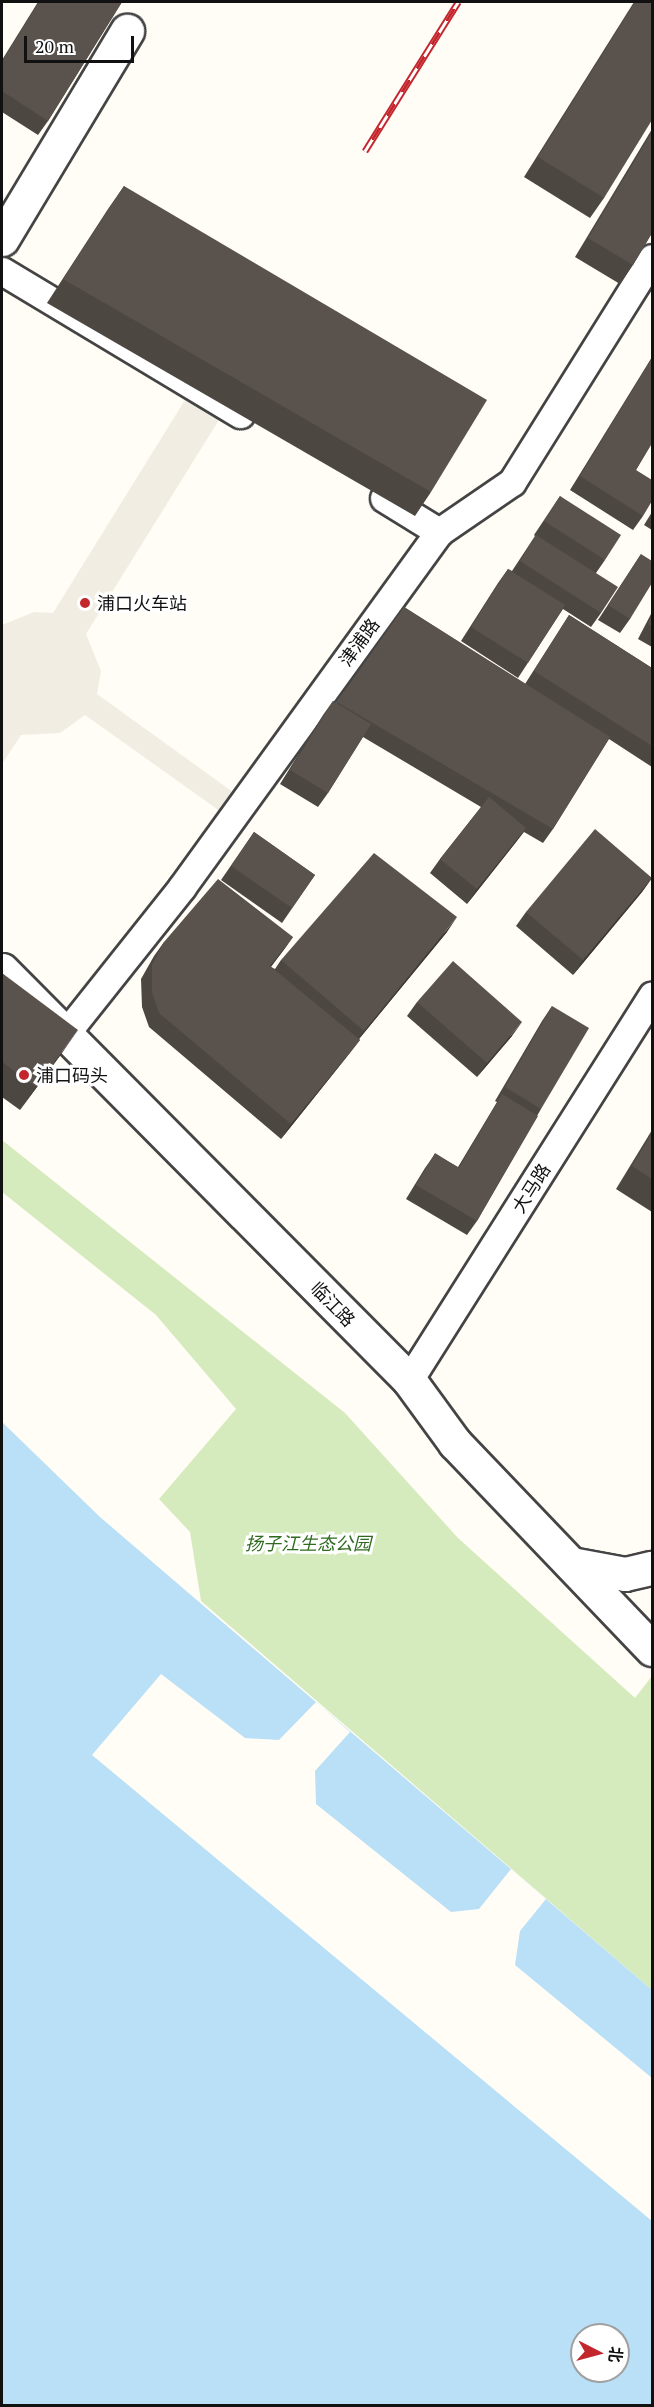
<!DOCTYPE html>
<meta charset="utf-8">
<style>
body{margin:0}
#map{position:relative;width:654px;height:2407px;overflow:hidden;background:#fffdf5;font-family:"PT Serif","Noto Sans SC",serif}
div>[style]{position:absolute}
.green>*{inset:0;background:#d5ebbd}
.plaza>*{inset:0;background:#f1ede2}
.water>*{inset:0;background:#b9e0f7}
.pier>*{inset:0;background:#fffdf5}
.roads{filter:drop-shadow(2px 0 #444) drop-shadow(-2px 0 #444) drop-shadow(0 2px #444) drop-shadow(0 -2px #444)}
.pedestrian>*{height:27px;margin:-13.5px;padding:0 13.5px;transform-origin:13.5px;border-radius:13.5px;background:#fff}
.minor>*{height:33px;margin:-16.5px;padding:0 16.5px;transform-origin:16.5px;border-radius:16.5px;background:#fff}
.tertiary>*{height:33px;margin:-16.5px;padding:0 16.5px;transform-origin:16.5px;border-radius:16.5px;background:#fff}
.rail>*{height:7px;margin-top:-3.5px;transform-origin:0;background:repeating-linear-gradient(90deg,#fff 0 14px,#c4262e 0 28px);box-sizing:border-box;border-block:2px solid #c4262e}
.wall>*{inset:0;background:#4d4742}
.shaded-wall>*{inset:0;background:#3f3936}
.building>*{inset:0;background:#5a524d}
.dots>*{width:16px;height:16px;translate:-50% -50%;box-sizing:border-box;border:3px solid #fff;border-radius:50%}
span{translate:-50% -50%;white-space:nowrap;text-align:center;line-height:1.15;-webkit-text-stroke:6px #fff;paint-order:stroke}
.poi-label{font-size:18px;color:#111}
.left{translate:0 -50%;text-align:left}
.street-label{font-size:18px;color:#111}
.park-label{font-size:18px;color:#2f6b1f;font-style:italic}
.frame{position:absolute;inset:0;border:3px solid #111;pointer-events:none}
.north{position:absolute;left:570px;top:2323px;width:60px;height:60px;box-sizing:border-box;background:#fff;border:2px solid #a0a0a0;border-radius:50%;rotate:96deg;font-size:16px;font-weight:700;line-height:24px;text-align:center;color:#111}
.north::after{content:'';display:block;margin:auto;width:21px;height:27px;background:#c4262e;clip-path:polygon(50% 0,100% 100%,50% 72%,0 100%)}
.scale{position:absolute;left:24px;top:36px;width:110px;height:27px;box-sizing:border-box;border:3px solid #111;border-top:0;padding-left:8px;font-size:18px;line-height:21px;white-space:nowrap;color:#111;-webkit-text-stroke:4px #fff;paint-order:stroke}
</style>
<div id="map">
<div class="green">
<i style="clip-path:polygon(2px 1140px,345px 1413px,458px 1538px,635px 1698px,652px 1676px,652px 1990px,201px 1601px,190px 1532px,159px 1499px,236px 1409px,156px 1315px,2px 1192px)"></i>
</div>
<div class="plaza">
<i style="clip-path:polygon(193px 387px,227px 407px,86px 634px,101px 671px,97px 694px,244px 800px,231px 819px,85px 715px,60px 733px,21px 735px,2px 764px,2px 625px,34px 612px,53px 613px)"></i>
</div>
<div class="water">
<i style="clip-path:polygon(evenodd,2px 1422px,100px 1517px,652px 1990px,652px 2405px,2px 2405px,2px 1422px,582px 2335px,618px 2335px,618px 2371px,582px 2371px,582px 2335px)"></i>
</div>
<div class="pier">
<i style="clip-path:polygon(161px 1674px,245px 1738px,279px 1740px,316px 1702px,350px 1732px,315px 1771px,316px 1804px,451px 1912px,479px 1909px,511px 1869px,546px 1899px,520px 1931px,515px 1965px,652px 2078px,652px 2221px,92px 1755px)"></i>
</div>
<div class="roads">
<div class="pedestrian">
<i style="left:2px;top:271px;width:278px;rotate:31deg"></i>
<i style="left:384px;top:498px;width:65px;rotate:31.7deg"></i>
<i style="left:66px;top:1033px;width:186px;rotate:-51.5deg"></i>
<i style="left:182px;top:887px;width:438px;rotate:-54.1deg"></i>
<i style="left:439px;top:532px;width:88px;rotate:-34.4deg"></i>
<i style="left:512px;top:482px;width:264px;rotate:-58deg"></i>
<i style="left:409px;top:1380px;width:455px;rotate:-57.7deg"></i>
</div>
<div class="minor">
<i style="left:2px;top:239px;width:243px;rotate:-59deg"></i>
<i style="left:571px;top:1564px;width:55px;rotate:10.5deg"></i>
<i style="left:625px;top:1574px;width:28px;rotate:-13deg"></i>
</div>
<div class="tertiary">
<i style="left:2px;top:970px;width:578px;rotate:45.21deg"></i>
<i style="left:409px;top:1380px;width:78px;rotate:53.9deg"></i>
<i style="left:455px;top:1443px;width:285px;rotate:46.3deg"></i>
</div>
</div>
<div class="rail">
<i style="left:365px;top:151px;width:176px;rotate:-58deg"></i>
</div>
<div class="wall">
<i style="clip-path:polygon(38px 2px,122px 2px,48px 121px,38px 135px,2px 112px,2px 60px)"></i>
<i style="clip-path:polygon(634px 2px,652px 2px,604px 198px,590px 218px,524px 177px)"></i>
<i style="clip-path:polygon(652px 129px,652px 233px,633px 265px,620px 284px,575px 257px)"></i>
<i style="clip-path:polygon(124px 186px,431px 492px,415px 516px,47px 303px,108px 209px)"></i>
<i style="clip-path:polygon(652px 357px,652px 443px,636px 470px,643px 516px,633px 530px,570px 490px)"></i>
<i style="clip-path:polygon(560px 496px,605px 560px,596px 573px,601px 613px,591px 627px,563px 609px,518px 678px,461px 641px,498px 583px,508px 569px,512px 571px,535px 536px,534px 535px)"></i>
<i style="clip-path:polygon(652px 512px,652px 530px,644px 525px)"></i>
<i style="clip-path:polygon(641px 554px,630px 619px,620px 633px,598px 620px)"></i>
<i style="clip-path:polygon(404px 607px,525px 684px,569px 615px,652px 668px,652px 767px,609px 739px,553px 829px,543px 843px,524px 832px,467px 904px,430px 873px,440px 859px,481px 807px,363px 737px,328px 793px,318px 807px,280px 784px,323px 715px,333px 701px,336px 703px)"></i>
<i style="clip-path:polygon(652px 612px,652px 647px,638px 639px)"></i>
<i style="clip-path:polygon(254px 832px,315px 875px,282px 923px,221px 880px)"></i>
<i style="clip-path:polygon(652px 878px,642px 892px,573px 975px,516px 926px,526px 912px)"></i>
<i style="clip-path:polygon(447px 932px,359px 1039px,360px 1040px,349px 1054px,281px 1139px,149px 1027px,142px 1007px,141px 979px,154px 956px,164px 942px,293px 937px,271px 967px,275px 969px,281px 960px)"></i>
<i style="clip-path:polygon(2px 973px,62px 1053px,20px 1110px,2px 1097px)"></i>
<i style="clip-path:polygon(417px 1002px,512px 1036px,477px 1077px,407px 1016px)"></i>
<i style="clip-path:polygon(552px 1006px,541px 1109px,477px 1221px,467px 1235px,406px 1199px,425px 1168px,435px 1154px,458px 1167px,497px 1102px,495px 1101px,542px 1021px)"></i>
<i style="clip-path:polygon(652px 1130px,652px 1212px,616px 1189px)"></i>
</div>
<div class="shaded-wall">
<i style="clip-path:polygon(526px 828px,516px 842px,467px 904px,477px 889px)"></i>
<i style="clip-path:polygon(652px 878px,642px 892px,573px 975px,583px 960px)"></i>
<i style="clip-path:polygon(457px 917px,447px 932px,354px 1045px,364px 1031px)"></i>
<i style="clip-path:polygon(293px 937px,283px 951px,260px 980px,270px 966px)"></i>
<i style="clip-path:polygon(522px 1022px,512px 1036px,477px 1077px,487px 1063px)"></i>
<i style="clip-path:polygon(78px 1030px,62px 1053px,20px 1110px,36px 1087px)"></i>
<i style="clip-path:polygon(360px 1040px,349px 1054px,281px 1139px,291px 1124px)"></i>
</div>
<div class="building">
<i style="clip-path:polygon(39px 2px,122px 2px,48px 121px,2px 91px,2px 61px)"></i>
<i style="clip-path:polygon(635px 2px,652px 2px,652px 120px,604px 198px,538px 157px)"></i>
<i style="clip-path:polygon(652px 132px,652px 233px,633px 265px,588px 238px)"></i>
<i style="clip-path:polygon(124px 186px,487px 400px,431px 492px,63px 279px)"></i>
<i style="clip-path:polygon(652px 358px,652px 443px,636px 470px,652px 480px,652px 501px,643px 516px,580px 476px)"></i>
<i style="clip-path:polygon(560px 496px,621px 535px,605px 560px,544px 521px)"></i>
<i style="clip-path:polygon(536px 535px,618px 587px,601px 613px,520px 561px)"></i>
<i style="clip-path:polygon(641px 554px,652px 561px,652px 583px,630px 619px,608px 605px)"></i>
<i style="clip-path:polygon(508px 569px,565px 605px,528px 663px,471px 627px)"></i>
<i style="clip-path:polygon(404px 607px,610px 737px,553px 829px,337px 702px)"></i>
<i style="clip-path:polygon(569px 615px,652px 668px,652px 746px,534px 671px)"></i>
<i style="clip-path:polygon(652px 616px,652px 627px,648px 624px)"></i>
<i style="clip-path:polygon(333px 701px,371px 724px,328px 793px,290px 770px)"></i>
<i style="clip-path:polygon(489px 797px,526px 828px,477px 889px,440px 859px)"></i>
<i style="clip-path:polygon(595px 829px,652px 878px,583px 960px,526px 912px)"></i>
<i style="clip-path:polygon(254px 832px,315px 875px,292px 908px,231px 866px)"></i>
<i style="clip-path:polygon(374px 853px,457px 917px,364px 1031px,281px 960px)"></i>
<i style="clip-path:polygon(218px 879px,293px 937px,270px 966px,360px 1040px,291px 1124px,159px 1013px,152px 992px,152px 965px,164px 942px)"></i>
<i style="clip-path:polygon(453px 961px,522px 1022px,487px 1063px,417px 1002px)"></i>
<i style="clip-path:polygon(2px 973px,78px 1030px,36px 1087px,2px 1062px)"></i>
<i style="clip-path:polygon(552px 1006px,589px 1028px,541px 1109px,505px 1087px)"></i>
<i style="clip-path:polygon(502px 1094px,538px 1116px,477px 1221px,416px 1185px,435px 1153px,459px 1168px)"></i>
<i style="clip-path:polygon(652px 1133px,652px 1179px,632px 1166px)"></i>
</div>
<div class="dots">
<i style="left:85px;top:603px;background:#c4262e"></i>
<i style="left:24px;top:1075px;background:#c4262e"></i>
</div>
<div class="poi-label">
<span class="left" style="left:97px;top:603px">浦口火车站</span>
<span class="left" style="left:36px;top:1075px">浦口码头</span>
</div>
<div class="street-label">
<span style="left:359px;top:642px;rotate:-54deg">津浦路</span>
<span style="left:531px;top:1188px;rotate:-58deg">大马路</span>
<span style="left:333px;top:1304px;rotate:46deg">临江路</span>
</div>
<div class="park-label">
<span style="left:308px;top:1543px">扬子江生态公园</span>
</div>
<div class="frame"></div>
<div class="north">北</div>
<div class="scale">20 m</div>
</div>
